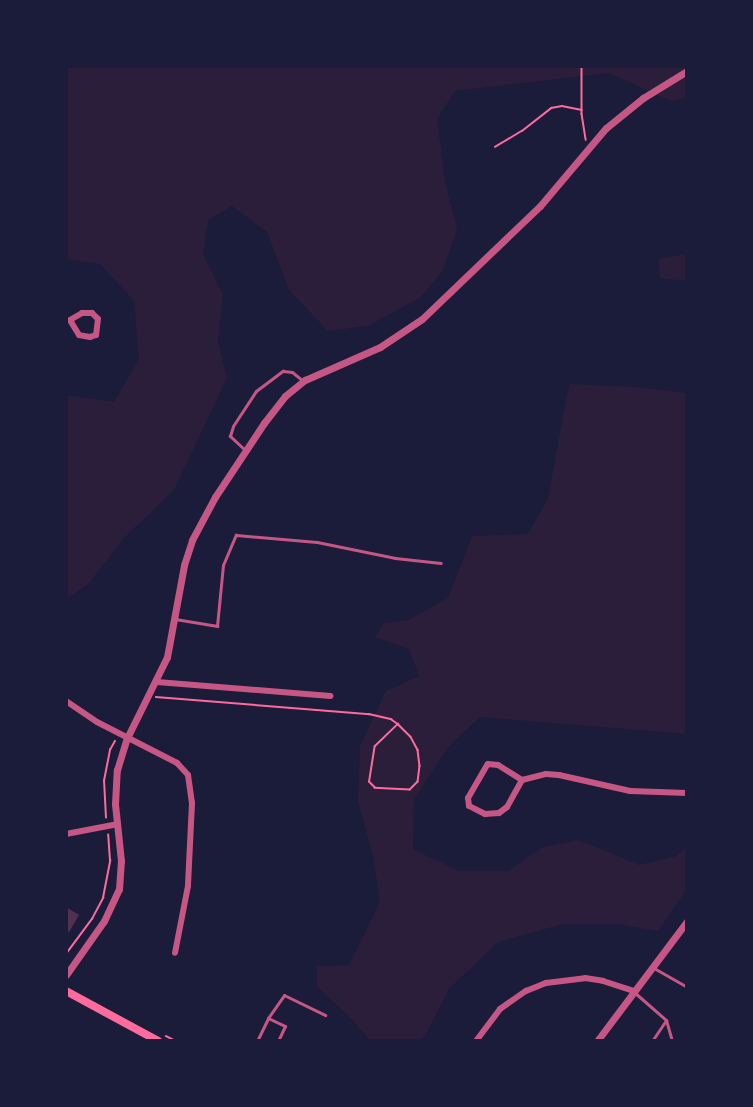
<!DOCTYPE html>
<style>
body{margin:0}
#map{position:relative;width:753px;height:1107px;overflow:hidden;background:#1b1b3a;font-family:Commissioner,sans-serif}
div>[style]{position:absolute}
.green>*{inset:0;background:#2a1e3b}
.building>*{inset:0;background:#542f53}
.path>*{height:1.5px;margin:-0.75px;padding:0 0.75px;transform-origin:0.75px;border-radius:0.75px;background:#ff6b9d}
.service>*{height:3px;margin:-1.5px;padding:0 1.5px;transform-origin:1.5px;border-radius:1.5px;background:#c65784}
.minor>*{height:6px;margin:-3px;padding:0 3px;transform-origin:3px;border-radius:3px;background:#c65784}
.tertiary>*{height:7px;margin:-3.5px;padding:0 3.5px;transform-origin:3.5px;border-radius:3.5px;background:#c65784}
.secondary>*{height:8px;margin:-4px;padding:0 4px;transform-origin:4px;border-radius:4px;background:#ff6b9d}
span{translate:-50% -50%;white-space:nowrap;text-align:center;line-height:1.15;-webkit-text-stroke:4.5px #1b1b3a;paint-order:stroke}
.frame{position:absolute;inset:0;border:68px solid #1b1b3a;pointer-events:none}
</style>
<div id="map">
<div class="green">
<i style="clip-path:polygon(66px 66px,687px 66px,687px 98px,671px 101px,609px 73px,455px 91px,437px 119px,445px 182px,457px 229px,443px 270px,421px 297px,368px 326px,328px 331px,289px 290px,267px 232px,232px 206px,208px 220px,203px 254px,223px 295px,218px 341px,227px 378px,174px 490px,124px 538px,88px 584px,66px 600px,66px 395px,114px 402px,139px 359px,134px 301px,100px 264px,66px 259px)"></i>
<i style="clip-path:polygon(687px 254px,687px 281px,660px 278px,658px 259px)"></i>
<i style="clip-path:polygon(569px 384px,636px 387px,687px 393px,687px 734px,480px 717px,449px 746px,414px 799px,413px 849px,459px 871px,508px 871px,543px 847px,579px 840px,639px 865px,677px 856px,687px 846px,687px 889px,658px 931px,618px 924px,563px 924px,498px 942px,449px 989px,425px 1036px,417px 1041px,370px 1041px,350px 1017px,317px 987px,317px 966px,349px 965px,380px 902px,373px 856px,358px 801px,360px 746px,386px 691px,419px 676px,409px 649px,375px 637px,384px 623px,408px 620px,448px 598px,472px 536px,528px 534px,548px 498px)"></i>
</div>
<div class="building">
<i style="clip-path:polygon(66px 907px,79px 915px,69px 932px,66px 930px)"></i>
</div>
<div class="path">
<i style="left:582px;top:66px;width:48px;rotate:90deg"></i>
<i style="left:582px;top:114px;width:26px;rotate:81deg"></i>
<i style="left:495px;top:147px;width:31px;rotate:-31deg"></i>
<i style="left:522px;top:131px;width:37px;rotate:-38deg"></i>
<i style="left:551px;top:108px;width:11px;rotate:-10deg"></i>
<i style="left:562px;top:106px;width:20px;rotate:11deg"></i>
<i style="left:156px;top:697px;width:214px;rotate:4.6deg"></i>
<i style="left:369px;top:714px;width:23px;rotate:13deg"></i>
<i style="left:391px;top:719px;width:9px;rotate:36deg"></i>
<i style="left:398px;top:724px;width:18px;rotate:45deg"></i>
<i style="left:411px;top:737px;width:15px;rotate:62deg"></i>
<i style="left:418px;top:750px;width:16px;rotate:83deg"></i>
<i style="left:420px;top:766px;width:16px;rotate:97deg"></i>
<i style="left:418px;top:782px;width:11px;rotate:135deg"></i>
<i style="left:410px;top:790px;width:35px;rotate:-177deg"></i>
<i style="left:375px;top:788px;width:8px;rotate:-135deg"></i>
<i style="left:369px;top:782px;width:36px;rotate:-81deg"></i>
<i style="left:375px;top:746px;width:32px;rotate:-44deg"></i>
<i style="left:106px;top:818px;width:37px;rotate:-93deg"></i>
<i style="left:104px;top:781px;width:32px;rotate:-79deg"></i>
<i style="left:110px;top:750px;width:10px;rotate:-61deg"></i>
<i style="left:66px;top:954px;width:44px;rotate:-53.4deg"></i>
<i style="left:92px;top:919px;width:24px;rotate:-62deg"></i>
<i style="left:103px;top:898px;width:38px;rotate:-79deg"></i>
<i style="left:110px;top:861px;width:26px;rotate:-94deg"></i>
<i style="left:166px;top:1036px;width:11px;rotate:27deg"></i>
</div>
<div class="service">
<i style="left:245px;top:450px;width:21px;rotate:-137deg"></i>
<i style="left:230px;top:436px;width:10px;rotate:-73deg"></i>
<i style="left:233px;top:426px;width:42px;rotate:-56.7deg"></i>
<i style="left:256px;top:391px;width:34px;rotate:-37deg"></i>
<i style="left:283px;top:371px;width:9px;rotate:6deg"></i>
<i style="left:292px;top:372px;width:13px;rotate:39deg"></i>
<i style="left:175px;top:619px;width:43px;rotate:9.5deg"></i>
<i style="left:217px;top:626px;width:61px;rotate:-84.4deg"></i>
<i style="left:223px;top:565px;width:33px;rotate:-67deg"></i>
<i style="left:236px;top:535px;width:81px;rotate:4.9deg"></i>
<i style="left:317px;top:542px;width:80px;rotate:11.6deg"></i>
<i style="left:395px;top:558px;width:46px;rotate:6.2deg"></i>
<i style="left:652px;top:967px;width:40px;rotate:29.7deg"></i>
<i style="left:634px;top:992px;width:43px;rotate:41.2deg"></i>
<i style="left:666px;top:1020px;width:22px;rotate:74deg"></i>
<i style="left:268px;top:1018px;width:28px;rotate:-55deg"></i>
<i style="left:284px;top:995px;width:46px;rotate:26deg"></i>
<i style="left:257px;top:1041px;width:25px;rotate:-64deg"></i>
<i style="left:268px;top:1018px;width:19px;rotate:25deg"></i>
<i style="left:285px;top:1026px;width:17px;rotate:115deg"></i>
<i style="left:652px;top:1041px;width:25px;rotate:-56deg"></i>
</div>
<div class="minor">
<i style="left:82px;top:313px;width:10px"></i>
<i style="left:92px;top:313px;width:8px;rotate:45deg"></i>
<i style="left:98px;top:319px;width:16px;rotate:97deg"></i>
<i style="left:96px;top:335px;width:6px;rotate:162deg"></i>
<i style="left:90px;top:337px;width:11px;rotate:-170deg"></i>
<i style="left:79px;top:335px;width:17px;rotate:-121deg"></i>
<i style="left:70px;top:320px;width:14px;rotate:-30deg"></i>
<i style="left:157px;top:682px;width:174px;rotate:4.6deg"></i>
<i style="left:66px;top:701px;width:37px;rotate:34deg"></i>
<i style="left:97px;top:722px;width:90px;rotate:27.1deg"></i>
<i style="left:177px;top:763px;width:16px;rotate:47deg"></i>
<i style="left:188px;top:775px;width:28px;rotate:82deg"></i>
<i style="left:192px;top:803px;width:83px;rotate:92.8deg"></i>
<i style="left:188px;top:886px;width:68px;rotate:101deg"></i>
<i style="left:488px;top:764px;width:10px;rotate:6deg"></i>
<i style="left:498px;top:765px;width:28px;rotate:32deg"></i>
<i style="left:522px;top:780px;width:31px;rotate:119deg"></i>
<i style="left:507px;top:807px;width:10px;rotate:143deg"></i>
<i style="left:499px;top:813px;width:14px;rotate:176deg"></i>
<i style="left:485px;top:814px;width:18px;rotate:-153deg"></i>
<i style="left:469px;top:806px;width:8px;rotate:-97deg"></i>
<i style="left:468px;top:798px;width:39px;rotate:-60deg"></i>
<i style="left:522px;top:780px;width:25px;rotate:-14deg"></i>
<i style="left:546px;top:774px;width:13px;rotate:4deg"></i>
<i style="left:559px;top:775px;width:73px;rotate:12.7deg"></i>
<i style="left:630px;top:791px;width:57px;rotate:2deg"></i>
<i style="left:66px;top:834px;width:53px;rotate:-10.9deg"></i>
<i style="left:476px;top:1041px;width:40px;rotate:-53deg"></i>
<i style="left:500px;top:1009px;width:32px;rotate:-35deg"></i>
<i style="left:526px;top:991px;width:22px;rotate:-22deg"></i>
<i style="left:546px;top:983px;width:39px;rotate:-7deg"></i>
<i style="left:585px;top:978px;width:18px;rotate:9deg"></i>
<i style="left:603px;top:981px;width:32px;rotate:18deg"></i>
</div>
<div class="tertiary">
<i style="left:66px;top:975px;width:66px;rotate:-54.9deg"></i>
<i style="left:104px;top:921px;width:35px;rotate:-65deg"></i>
<i style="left:119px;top:889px;width:28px;rotate:-86deg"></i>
<i style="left:121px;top:861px;width:57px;rotate:-96deg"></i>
<i style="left:115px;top:804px;width:34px;rotate:-87deg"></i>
<i style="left:117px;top:770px;width:34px;rotate:-73deg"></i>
<i style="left:127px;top:738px;width:90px;rotate:-63.7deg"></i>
<i style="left:167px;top:657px;width:94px;rotate:-79.5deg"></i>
<i style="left:184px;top:565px;width:26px;rotate:-72deg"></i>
<i style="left:192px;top:540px;width:49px;rotate:-61.9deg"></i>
<i style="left:215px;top:497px;width:89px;rotate:-56.5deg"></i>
<i style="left:264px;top:423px;width:34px;rotate:-52deg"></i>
<i style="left:285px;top:396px;width:26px;rotate:-39deg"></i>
<i style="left:305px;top:380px;width:82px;rotate:-23.7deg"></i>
<i style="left:380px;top:347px;width:50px;rotate:-33.7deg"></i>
<i style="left:422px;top:319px;width:163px;rotate:-43.8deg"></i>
<i style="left:540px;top:206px;width:102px;rotate:-49.8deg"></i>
<i style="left:606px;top:128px;width:48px;rotate:-39deg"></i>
<i style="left:643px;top:98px;width:52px;rotate:-31.5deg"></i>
<i style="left:597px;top:1041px;width:150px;rotate:-53.1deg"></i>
</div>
<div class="secondary">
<i style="left:66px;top:991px;width:105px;rotate:28.5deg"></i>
</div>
<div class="frame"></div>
</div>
